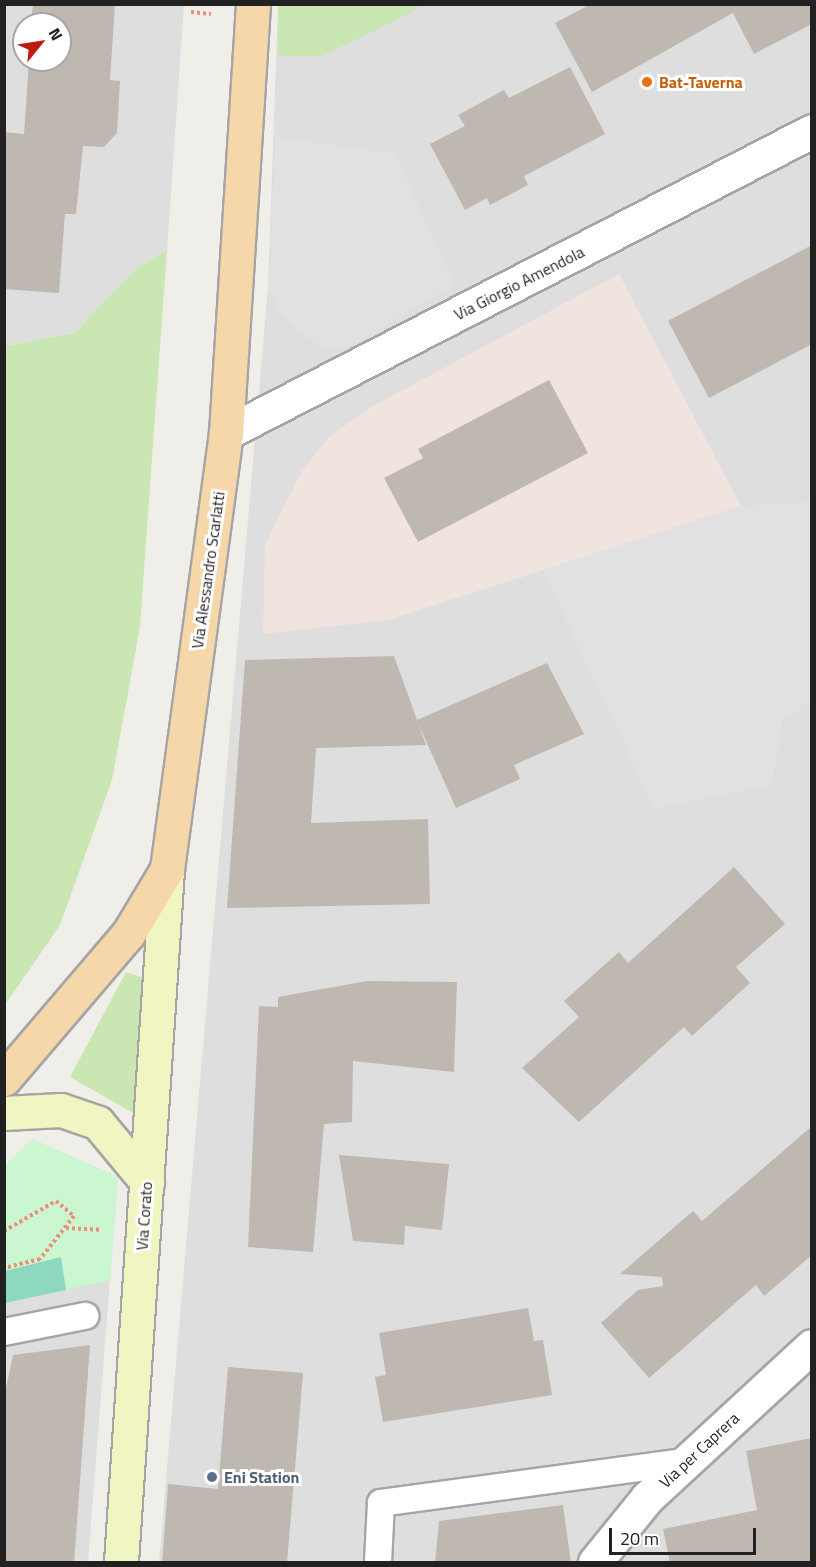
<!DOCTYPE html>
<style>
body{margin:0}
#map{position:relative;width:816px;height:1567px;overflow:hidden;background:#f0eee8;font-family:"Titillium Web",sans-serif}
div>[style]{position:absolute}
.residential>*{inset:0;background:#dfdede}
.military>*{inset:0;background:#f1e3dd}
.grass>*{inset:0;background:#cae6b3}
.park>*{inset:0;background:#caf6d0}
.pitch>*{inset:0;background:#8ed8bf}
.parking>*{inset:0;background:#e1e1e1}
.building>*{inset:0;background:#beb8b1}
.path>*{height:4px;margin-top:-2px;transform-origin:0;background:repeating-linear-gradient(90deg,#ef8c7b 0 3px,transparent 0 6px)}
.roads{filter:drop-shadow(2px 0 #a5a5a5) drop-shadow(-2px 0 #a5a5a5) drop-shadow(0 2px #a5a5a5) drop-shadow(0 -2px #a5a5a5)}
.service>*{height:26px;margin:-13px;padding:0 13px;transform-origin:13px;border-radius:13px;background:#fff}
.minor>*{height:33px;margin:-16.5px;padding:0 16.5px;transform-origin:16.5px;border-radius:16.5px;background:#fff}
.secondary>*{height:33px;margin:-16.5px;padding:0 16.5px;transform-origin:16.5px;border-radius:16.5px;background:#f0f5c2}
.primary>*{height:33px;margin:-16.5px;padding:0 16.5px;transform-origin:16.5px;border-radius:16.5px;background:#f5d7a9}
.dots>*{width:16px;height:16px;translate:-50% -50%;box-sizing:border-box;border:3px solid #fff;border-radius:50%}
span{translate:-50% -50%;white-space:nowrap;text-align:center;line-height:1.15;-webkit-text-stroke:6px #fff;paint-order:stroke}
.food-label{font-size:16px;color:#c56008;font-weight:700}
.left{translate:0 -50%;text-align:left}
.street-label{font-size:16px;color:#212121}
.service-label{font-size:16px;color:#4e5e75;font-weight:700}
.frame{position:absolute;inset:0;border:6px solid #212121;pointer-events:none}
.north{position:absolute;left:12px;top:12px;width:60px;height:60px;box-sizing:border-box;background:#fff;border:2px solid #a6a6a6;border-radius:50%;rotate:60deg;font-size:16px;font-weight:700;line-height:24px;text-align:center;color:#212121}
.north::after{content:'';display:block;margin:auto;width:21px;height:27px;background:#c11811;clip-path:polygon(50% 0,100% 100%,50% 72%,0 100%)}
.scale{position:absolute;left:609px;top:1528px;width:147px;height:27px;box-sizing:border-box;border:3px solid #212121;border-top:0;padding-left:8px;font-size:18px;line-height:21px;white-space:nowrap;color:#212121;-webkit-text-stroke:4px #fff;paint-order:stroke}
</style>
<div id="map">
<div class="residential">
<i style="clip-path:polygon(evenodd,5px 5px,184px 5px,167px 250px,137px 268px,74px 333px,5px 346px,5px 5px,24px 24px,60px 24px,60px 60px,24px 60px,24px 24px)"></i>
<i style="clip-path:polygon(278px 5px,811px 5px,811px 1562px,159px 1562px,268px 286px)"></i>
<i style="clip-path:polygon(32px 1139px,118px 1177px,88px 1562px,5px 1562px,5px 1166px)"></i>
</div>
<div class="military">
<i style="clip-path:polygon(619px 274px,741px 506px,389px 620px,263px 634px,265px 545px,301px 472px,329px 437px,371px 407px)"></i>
</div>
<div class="grass">
<i style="clip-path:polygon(278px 5px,278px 4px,418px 5px,411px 13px,322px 56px,278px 56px)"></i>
<i style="clip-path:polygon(167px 250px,140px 627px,112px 780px,60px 925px,5px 1005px,5px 346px,74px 333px,137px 268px)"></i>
<i style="clip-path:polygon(126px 972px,150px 980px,140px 1117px,70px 1077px)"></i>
</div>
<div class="park">
<i style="clip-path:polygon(32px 1139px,118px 1177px,110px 1280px,5px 1303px,5px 1166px)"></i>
</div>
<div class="pitch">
<i style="clip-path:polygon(61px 1257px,66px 1290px,5px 1303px,5px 1271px)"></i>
</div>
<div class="parking">
<i style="clip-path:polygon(276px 137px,395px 154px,454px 284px,349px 347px,323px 347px,297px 331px,280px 313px,268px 286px)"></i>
<i style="clip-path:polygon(811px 502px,811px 701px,782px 721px,772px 786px,654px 808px,543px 570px,741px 506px)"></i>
</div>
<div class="building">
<i style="clip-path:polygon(33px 4px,115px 4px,110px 80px,120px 81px,117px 133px,104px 147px,83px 146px,76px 214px,65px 214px,59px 293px,4px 289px,4px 132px,24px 134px,29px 60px,60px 60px,60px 24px,31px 24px)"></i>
<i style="clip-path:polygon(591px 4px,812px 4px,812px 24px,754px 54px,733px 13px,592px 92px,555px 23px)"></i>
<i style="clip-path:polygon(570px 67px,605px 134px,524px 176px,528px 185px,490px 205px,487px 198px,465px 210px,430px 144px,465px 126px,458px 115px,504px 90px,509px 98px)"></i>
<i style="clip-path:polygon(812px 245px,812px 344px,709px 398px,668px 321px)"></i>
<i style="clip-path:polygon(549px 380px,588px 453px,418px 542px,384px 478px,423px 458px,418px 449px)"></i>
<i style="clip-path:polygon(394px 656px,417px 720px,547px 663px,584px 734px,514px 765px,520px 779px,456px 808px,418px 723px,426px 745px,316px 748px,311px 823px,428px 819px,430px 904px,227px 908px,245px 660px)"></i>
<i style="clip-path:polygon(734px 867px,785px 924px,736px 967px,750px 983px,692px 1036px,684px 1027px,579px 1122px,522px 1068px,579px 1017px,564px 1001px,619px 952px,628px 963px)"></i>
<i style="clip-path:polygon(367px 981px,457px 982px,454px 1072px,353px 1061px,352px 1122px,324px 1124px,313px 1252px,248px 1247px,259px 1006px,278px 1007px,278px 997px)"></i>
<i style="clip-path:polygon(812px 1126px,812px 1255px,764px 1296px,756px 1285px,649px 1378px,601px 1323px,638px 1290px,663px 1286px,662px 1277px,620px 1274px,693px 1211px,702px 1221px)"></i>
<i style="clip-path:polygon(339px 1155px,449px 1164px,442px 1230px,405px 1226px,404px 1245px,353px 1241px)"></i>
<i style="clip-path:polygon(528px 1308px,534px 1341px,543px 1340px,552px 1395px,383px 1422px,375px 1377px,386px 1375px,379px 1333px)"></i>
<i style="clip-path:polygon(90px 1345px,74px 1563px,4px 1563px,4px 1398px,13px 1355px)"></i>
<i style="clip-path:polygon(228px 1367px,303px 1373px,287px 1563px,162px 1563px,168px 1484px,218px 1489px)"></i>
<i style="clip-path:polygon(812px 1438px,812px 1563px,670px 1563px,663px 1529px,757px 1510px,746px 1451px)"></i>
<i style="clip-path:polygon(563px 1505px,571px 1563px,435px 1563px,439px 1521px)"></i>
</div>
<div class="path">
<i style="left:191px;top:12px;width:20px;rotate:6deg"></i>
<i style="left:66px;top:1228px;width:34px;rotate:3deg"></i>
<i style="left:4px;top:1231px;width:60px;rotate:-30deg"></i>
<i style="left:56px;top:1201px;width:23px;rotate:40deg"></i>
<i style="left:74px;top:1216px;width:55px;rotate:128.3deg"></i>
<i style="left:40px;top:1259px;width:37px;rotate:166deg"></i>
</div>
<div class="roads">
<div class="service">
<i style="left:4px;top:1332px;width:83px;rotate:-11.2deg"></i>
<i style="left:378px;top:1562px;width:59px;rotate:-87.1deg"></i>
<i style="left:381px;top:1503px;width:308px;rotate:-7.7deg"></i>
</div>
<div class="minor">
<i style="left:226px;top:433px;width:659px;rotate:-27.26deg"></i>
<i style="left:595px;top:1562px;width:82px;rotate:-50.9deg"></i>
<i style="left:647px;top:1498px;width:224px;rotate:-42.7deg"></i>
</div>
<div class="secondary">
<i style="left:4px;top:1113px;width:57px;rotate:-3deg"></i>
<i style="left:61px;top:1110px;width:39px;rotate:19deg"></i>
<i style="left:98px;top:1123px;width:77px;rotate:50.3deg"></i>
<i style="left:121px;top:1562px;width:695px;rotate:-86.2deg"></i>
</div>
<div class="primary">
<i style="left:4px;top:1079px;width:191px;rotate:-49.5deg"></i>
<i style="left:128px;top:934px;width:76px;rotate:-59deg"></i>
<i style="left:167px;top:869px;width:440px;rotate:-82.3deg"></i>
<i style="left:226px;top:433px;width:430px;rotate:-86.4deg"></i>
</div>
</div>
<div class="dots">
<i style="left:647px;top:82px;background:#e8710a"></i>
<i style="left:212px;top:1477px;background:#5c6f8a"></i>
</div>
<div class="food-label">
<span class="left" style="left:659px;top:82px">Bat-Taverna</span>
</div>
<div class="street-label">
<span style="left:519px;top:283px;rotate:-27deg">Via Giorgio Amendola</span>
<span style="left:208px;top:570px;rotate:-82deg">Via Alessandro Scarlatti</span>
<span style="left:144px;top:1216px;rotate:-86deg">Via Corato</span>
<span style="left:699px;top:1450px;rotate:-43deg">Via per Caprera</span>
</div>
<div class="service-label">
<span class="left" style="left:224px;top:1477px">Eni Station</span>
</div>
<div class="frame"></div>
<div class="north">N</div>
<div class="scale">20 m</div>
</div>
